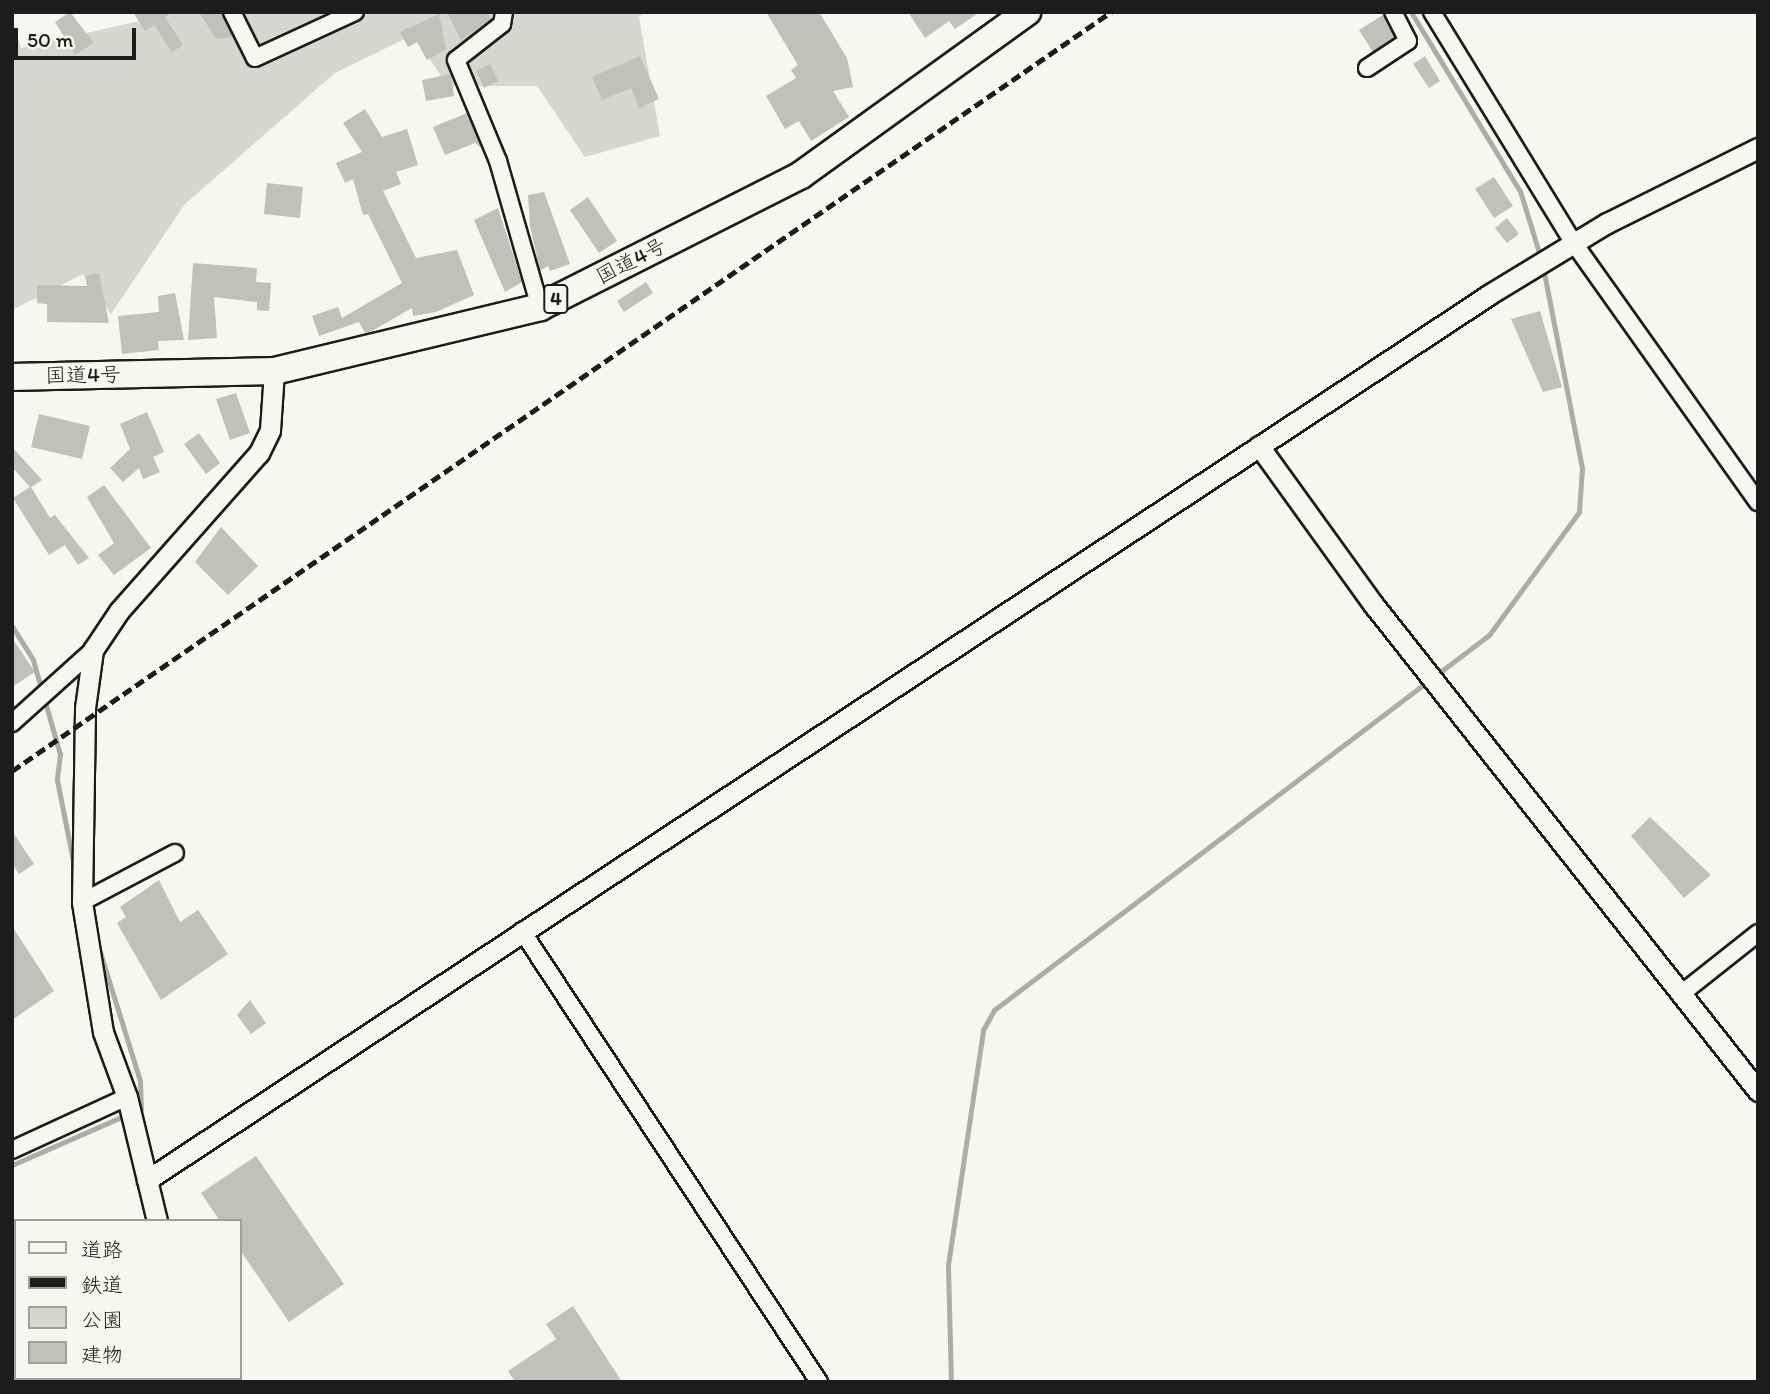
<!DOCTYPE html>
<meta charset="utf-8">
<style>
body{margin:0}
#map{position:relative;width:1770px;height:1394px;overflow:hidden;background:#f6f6f2;font-family:Itim,"Klee One",sans-serif}
div>[style]{position:absolute}
.green>*{inset:0;background:#d6d6d2}
.stream>*{height:5px;margin:-2.5px;padding:0 2.5px;transform-origin:2.5px;border-radius:2.5px;background:#acaca9}
.building>*{inset:0;background:#c0c0bd}
.roads{filter:drop-shadow(2px 0 #1c1c1c) drop-shadow(-2px 0 #1c1c1c) drop-shadow(0 2px #1c1c1c) drop-shadow(0 -2px #1c1c1c)}
.minor>*{height:16px;margin:-8px;padding:0 8px;transform-origin:8px;border-radius:8px;background:#f6f6f2}
.tertiary>*{height:19px;margin:-9.5px;padding:0 9.5px;transform-origin:9.5px;border-radius:9.5px;background:#f6f6f2}
.trunk>*{height:26px;margin:-13px;padding:0 13px;transform-origin:13px;border-radius:13px;background:#f6f6f2}
.rail>*{height:5px;margin-top:-2.5px;transform-origin:0;background:repeating-linear-gradient(90deg,#1c1c1c 0 10px,transparent 0 15px)}
span{translate:-50% -50%;white-space:nowrap;text-align:center;line-height:1.15;-webkit-text-stroke:5px #f6f6f2;paint-order:stroke}
.shield-label span{padding:2px 5px;background:#f6f6f2;border:2px solid;border-radius:5px;-webkit-text-stroke-width:0}
.shield-label{font-size:19px;color:#1c1c1c;font-weight:700}
.street-label{font-size:21px;color:#1c1c1c}
.frame{position:absolute;inset:0;border:14px solid #1c1c1c;pointer-events:none}
.legend{position:absolute;left:14px;top:1219px;width:228px;height:161px;box-sizing:border-box;background:#f6f6f2;border:2px solid #9f9f9c;margin:0;padding:9px 12px;list-style:none;font-size:21px;color:#1c1c1c}
.legend li{display:flex;align-items:center;gap:14px;height:35px}
.legend b{width:35px;border:2px solid #9f9f9c}
.scale{position:absolute;left:14px;top:28px;width:122px;height:32px;box-sizing:border-box;border:4px solid #1c1c1c;border-top:0;padding-left:9px;font-size:21px;line-height:24px;white-space:nowrap;color:#1c1c1c;-webkit-text-stroke:5px #f6f6f2;paint-order:stroke}
</style>
<div id="map">
<div class="green">
<i style="clip-path:polygon(179px 12px,645px 12px,639px 17px,660px 136px,585px 157px,537px 86px,448px 86px,413px 35px,335px 73px,185px 204px,111px 314px,83px 274px,12px 310px,12px 20px,21px 48px)"></i>
</div>
<div class="stream">
<i style="left:1411px;top:12px;width:210px;rotate:58.7deg"></i>
<i style="left:1520px;top:191px;width:71px;rotate:72.8deg"></i>
<i style="left:12px;top:626px;width:40px;rotate:58deg"></i>
<i style="left:33px;top:660px;width:98px;rotate:74deg"></i>
<i style="left:60px;top:754px;width:26px;rotate:97deg"></i>
<i style="left:57px;top:780px;width:88px;rotate:78.8deg"></i>
<i style="left:99px;top:949px;width:138px;rotate:72.7deg"></i>
<i style="left:140px;top:1081px;width:28px;rotate:88deg"></i>
<i style="left:141px;top:1109px;width:6px;rotate:162deg"></i>
<i style="left:12px;top:1165px;width:124px;rotate:-23.7deg"></i>
<i style="left:951px;top:1382px;width:117px;rotate:-91.5deg"></i>
<i style="left:948px;top:1265px;width:238px;rotate:-81.5deg"></i>
<i style="left:983px;top:1030px;width:23px;rotate:-61deg"></i>
<i style="left:994px;top:1010px;width:621px;rotate:-37.15deg"></i>
<i style="left:1489px;top:635px;width:152px;rotate:-53.8deg"></i>
<i style="left:1579px;top:512px;width:44px;rotate:-86.1deg"></i>
<i style="left:1582px;top:468px;width:204px;rotate:-101deg"></i>
</div>
<div class="building">
<i style="clip-path:polygon(70px 12px,94px 43px,75px 55px,55px 22px)"></i>
<i style="clip-path:polygon(133px 12px,172px 12px,165px 17px,183px 45px,172px 52px,154px 25px,145px 31px)"></i>
<i style="clip-path:polygon(199px 12px,222px 12px,233px 37px,216px 39px)"></i>
<i style="clip-path:polygon(447px 12px,487px 12px,491px 19px,461px 40px)"></i>
<i style="clip-path:polygon(766px 12px,819px 12px,847px 58px,853px 87px,833px 91px,849px 117px,811px 141px,799px 121px,785px 129px,766px 96px,796px 78px,791px 70px,798px 65px)"></i>
<i style="clip-path:polygon(908px 12px,980px 12px,955px 29px,949px 21px,925px 38px)"></i>
<i style="clip-path:polygon(439px 14px,446px 49px,427px 60px,417px 42px,408px 47px,400px 32px)"></i>
<i style="clip-path:polygon(1383px 15px,1394px 37px,1373px 52px,1359px 30px)"></i>
<i style="clip-path:polygon(640px 56px,659px 99px,639px 108px,631px 88px,602px 100px,592px 77px)"></i>
<i style="clip-path:polygon(1425px 56px,1440px 81px,1429px 88px,1413px 64px)"></i>
<i style="clip-path:polygon(490px 64px,498px 81px,484px 88px,476px 71px)"></i>
<i style="clip-path:polygon(451px 74px,454px 96px,426px 101px,422px 80px)"></i>
<i style="clip-path:polygon(365px 109px,382px 137px,407px 129px,418px 165px,396px 172px,401px 184px,383px 191px,416px 258px,457px 250px,474px 295px,436px 312px,413px 316px,412px 308px,372px 331px,365px 333px,359px 322px,319px 336px,312px 316px,338px 307px,342px 318px,402px 283px,368px 214px,363px 215px,353px 179px,345px 183px,336px 163px,362px 152px,343px 123px)"></i>
<i style="clip-path:polygon(467px 113px,481px 148px,475px 143px,445px 155px,433px 127px)"></i>
<i style="clip-path:polygon(1494px 177px,1513px 206px,1494px 218px,1475px 189px)"></i>
<i style="clip-path:polygon(267px 183px,303px 187px,300px 218px,264px 214px)"></i>
<i style="clip-path:polygon(544px 192px,570px 264px,550px 271px,548px 266px,540px 271px,530px 226px,528px 195px)"></i>
<i style="clip-path:polygon(588px 197px,617px 241px,599px 253px,570px 210px)"></i>
<i style="clip-path:polygon(498px 208px,522px 282px,505px 292px,474px 220px)"></i>
<i style="clip-path:polygon(1507px 218px,1519px 234px,1507px 243px,1495px 228px)"></i>
<i style="clip-path:polygon(193px 263px,257px 268px,256px 282px,271px 283px,269px 311px,257px 310px,257px 302px,214px 297px,217px 338px,188px 340px)"></i>
<i style="clip-path:polygon(99px 273px,109px 323px,47px 322px,47px 304px,37px 303px,37px 285px,87px 286px,85px 276px)"></i>
<i style="clip-path:polygon(646px 282px,653px 293px,624px 312px,617px 301px)"></i>
<i style="clip-path:polygon(175px 293px,184px 340px,158px 341px,159px 350px,122px 354px,118px 316px,159px 312px,158px 296px)"></i>
<i style="clip-path:polygon(1540px 311px,1562px 387px,1543px 392px,1511px 319px)"></i>
<i style="clip-path:polygon(236px 393px,250px 433px,230px 440px,216px 399px)"></i>
<i style="clip-path:polygon(147px 412px,164px 452px,153px 457px,160px 472px,143px 479px,139px 468px,123px 482px,110px 468px,130px 449px,120px 424px)"></i>
<i style="clip-path:polygon(39px 414px,90px 426px,82px 459px,31px 447px)"></i>
<i style="clip-path:polygon(199px 433px,220px 463px,206px 474px,184px 444px)"></i>
<i style="clip-path:polygon(12px 447px,42px 480px,31px 487px,50px 518px,55px 515px,89px 558px,78px 565px,65px 545px,49px 555px,13px 498px,30px 487px,12px 467px)"></i>
<i style="clip-path:polygon(104px 485px,151px 548px,114px 575px,98px 555px,114px 543px,87px 497px)"></i>
<i style="clip-path:polygon(221px 527px,258px 566px,228px 595px,195px 562px)"></i>
<i style="clip-path:polygon(12px 638px,35px 672px,12px 687px)"></i>
<i style="clip-path:polygon(1650px 817px,1711px 875px,1684px 898px,1631px 836px)"></i>
<i style="clip-path:polygon(12px 831px,34px 864px,19px 874px,12px 863px)"></i>
<i style="clip-path:polygon(159px 880px,180px 922px,198px 910px,228px 954px,161px 1000px,117px 923px,126px 917px,120px 907px)"></i>
<i style="clip-path:polygon(12px 926px,54px 991px,12px 1020px)"></i>
<i style="clip-path:polygon(250px 1000px,266px 1023px,251px 1034px,237px 1015px)"></i>
<i style="clip-path:polygon(256px 1156px,344px 1284px,289px 1322px,240px 1250px,240px 1221px,220px 1221px,201px 1193px)"></i>
<i style="clip-path:polygon(573px 1306px,622px 1382px,515px 1382px,508px 1371px,556px 1339px,546px 1324px)"></i>
</div>
<div class="roads">
<div class="minor">
<i style="left:232px;top:12px;width:51px;rotate:63.4deg"></i>
<i style="left:255px;top:58px;width:110px;rotate:-24.7deg"></i>
<i style="left:504px;top:12px;width:12px;rotate:99deg"></i>
<i style="left:502px;top:24px;width:58px;rotate:142deg"></i>
<i style="left:456px;top:60px;width:109px;rotate:67.4deg"></i>
<i style="left:498px;top:161px;width:152px;rotate:74deg"></i>
<i style="left:1432px;top:12px;width:270px;rotate:58.5deg"></i>
<i style="left:1573px;top:242px;width:319px;rotate:54.6deg"></i>
<i style="left:1367px;top:68px;width:49px;rotate:-33.4deg"></i>
<i style="left:1408px;top:41px;width:33px;rotate:-117deg"></i>
<i style="left:12px;top:723px;width:109px;rotate:-42deg"></i>
<i style="left:82px;top:902px;width:105px;rotate:-27.8deg"></i>
<i style="left:522px;top:931px;width:540px;rotate:56.63deg"></i>
<i style="left:1681px;top:994px;width:98px;rotate:-38.4deg"></i>
<i style="left:12px;top:1150px;width:127px;rotate:-24.7deg"></i>
<i style="left:12px;top:1355px;width:6px;rotate:51deg"></i>
<i style="left:28px;top:1378px;width:5px;rotate:53deg"></i>
</div>
<div class="tertiary">
<i style="left:1259px;top:446px;width:195px;rotate:54.2deg"></i>
<i style="left:1373px;top:604px;width:621px;rotate:51.67deg"></i>
<i style="left:147px;top:1180px;width:1609px;rotate:-33.41deg"></i>
<i style="left:1490px;top:294px;width:137px;rotate:-31.3deg"></i>
<i style="left:1607px;top:223px;width:169px;rotate:-26.4deg"></i>
<i style="left:157px;top:1221px;width:128px;rotate:-103.6deg"></i>
<i style="left:127px;top:1097px;width:69px;rotate:-110.3deg"></i>
<i style="left:103px;top:1032px;width:132px;rotate:-99.2deg"></i>
<i style="left:82px;top:902px;width:194px;rotate:-89.1deg"></i>
<i style="left:85px;top:708px;width:59px;rotate:-82.1deg"></i>
<i style="left:93px;top:650px;width:47px;rotate:-56.3deg"></i>
<i style="left:119px;top:611px;width:211px;rotate:-48.5deg"></i>
<i style="left:259px;top:453px;width:25px;rotate:-64deg"></i>
<i style="left:270px;top:430px;width:59px;rotate:-86.1deg"></i>
<i style="left:197px;top:1378px;width:4px;rotate:76deg"></i>
</div>
<div class="trunk">
<i style="left:12px;top:377px;width:262px;rotate:-1.3deg"></i>
<i style="left:274px;top:371px;width:274px;rotate:-13.5deg"></i>
<i style="left:540px;top:307px;width:292px;rotate:-26.8deg"></i>
<i style="left:801px;top:175px;width:279px;rotate:-35.8deg"></i>
</div>
</div>
<div class="rail">
<i style="left:12px;top:771px;width:1336px;rotate:-34.63deg"></i>
</div>
<div class="shield-label">
<span style="left:556px;top:299px">4</span>
</div>
<div class="street-label">
<span style="left:631px;top:261px;rotate:-27deg">国道4号</span>
<span style="left:83px;top:375px;rotate:-1deg">国道4号</span>
</div>
<div class="frame"></div>
<ul class="legend">
<li><b style="height:9px;background:#f6f6f2"></b>道路</li>
<li><b style="height:9px;background:#1c1c1c"></b>鉄道</li>
<li><b style="height:19px;background:#d6d6d2"></b>公園</li>
<li><b style="height:19px;background:#c0c0bd"></b>建物</li>
</ul>
<div class="scale">50 m</div>
</div>
